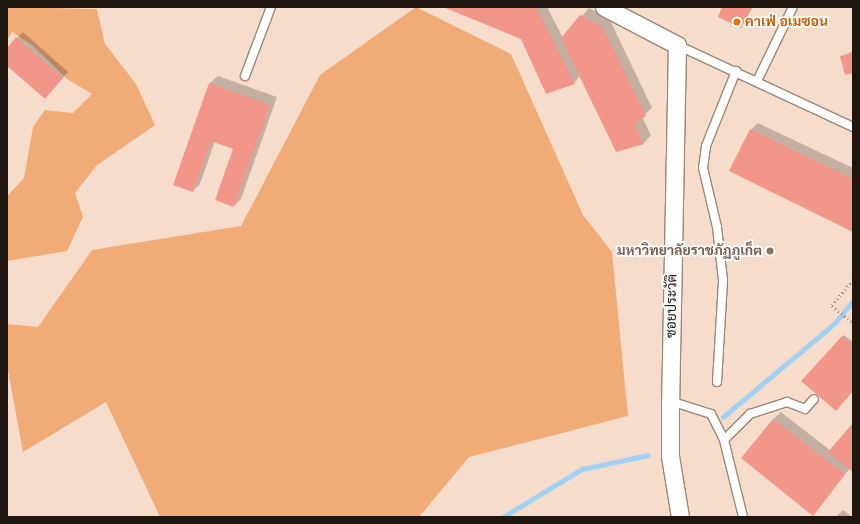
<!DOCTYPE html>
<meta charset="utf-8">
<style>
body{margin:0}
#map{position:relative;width:860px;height:524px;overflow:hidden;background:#f6ddcb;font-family:"Varela Round",Sarabun,sans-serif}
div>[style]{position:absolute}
.green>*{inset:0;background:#f1ab76}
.shadow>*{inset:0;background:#0003}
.stream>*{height:4.5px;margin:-2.25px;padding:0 2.25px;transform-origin:2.25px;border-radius:2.25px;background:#a2d1f2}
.building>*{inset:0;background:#f2968a}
.path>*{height:2.5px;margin-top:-1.25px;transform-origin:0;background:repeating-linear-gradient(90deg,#9c8a7d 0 1px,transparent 0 4px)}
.roads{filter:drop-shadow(1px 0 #9d8676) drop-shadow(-1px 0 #9d8676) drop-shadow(0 1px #9d8676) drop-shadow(0 -1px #9d8676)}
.lane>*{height:8px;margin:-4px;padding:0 4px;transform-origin:4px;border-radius:4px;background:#fff}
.street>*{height:17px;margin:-8.5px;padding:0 8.5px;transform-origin:8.5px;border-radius:8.5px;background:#fff}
.dots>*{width:11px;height:11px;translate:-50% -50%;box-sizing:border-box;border:2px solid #fff;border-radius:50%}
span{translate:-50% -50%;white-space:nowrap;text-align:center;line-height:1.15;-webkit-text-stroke:3.5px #fff;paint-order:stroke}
.food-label{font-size:14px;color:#c56008;font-weight:700}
.left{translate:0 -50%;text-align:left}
.education-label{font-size:14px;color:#785e54;font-weight:700}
.right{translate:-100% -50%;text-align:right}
.street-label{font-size:14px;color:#1f1610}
.frame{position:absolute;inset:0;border:8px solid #1f1610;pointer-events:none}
</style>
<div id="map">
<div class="green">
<i style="clip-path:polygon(7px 7px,97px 9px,105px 44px,136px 84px,155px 125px,96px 166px,75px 193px,83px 217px,67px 251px,7px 261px,7px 196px,24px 178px,33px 127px,45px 110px,73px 113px,92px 94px,67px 79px,33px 46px,12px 32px,7px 40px)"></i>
<i style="clip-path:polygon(416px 7px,511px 54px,583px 215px,612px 252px,628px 416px,469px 457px,419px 517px,160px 517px,106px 402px,23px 452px,7px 365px,7px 324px,38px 327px,92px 250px,241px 226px,320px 75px)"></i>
</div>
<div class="shadow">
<i style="clip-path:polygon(446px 7px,547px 7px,563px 38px,589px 8px,609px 18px,652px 108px,642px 117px,651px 135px,644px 143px,616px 151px,580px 76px,574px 83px,522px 39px)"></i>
<i style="clip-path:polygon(724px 7px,753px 7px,741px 27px)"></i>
<i style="clip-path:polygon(23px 32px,68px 72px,45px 98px,7px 64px,7px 49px)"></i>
<i style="clip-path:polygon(853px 51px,853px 72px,841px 57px)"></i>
<i style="clip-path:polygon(218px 76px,277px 97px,241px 199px,234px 206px,234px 148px,215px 141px,200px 184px,193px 191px,175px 185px,210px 83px)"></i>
<i style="clip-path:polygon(758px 123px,853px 168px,853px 231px,751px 130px)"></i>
<i style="clip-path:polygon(844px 335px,853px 342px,853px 390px,802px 381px)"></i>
<i style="clip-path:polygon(781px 412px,831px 451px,853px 425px,853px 471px,850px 468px,820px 507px,773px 419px)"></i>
<i style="clip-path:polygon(843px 510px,852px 517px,836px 517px)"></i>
</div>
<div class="stream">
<i style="left:723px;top:417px;width:146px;rotate:-40deg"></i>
<i style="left:835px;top:323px;width:28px;rotate:-51deg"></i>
<i style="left:503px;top:517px;width:92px;rotate:-31.3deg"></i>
<i style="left:582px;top:469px;width:67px;rotate:-12deg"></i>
</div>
<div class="building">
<i style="clip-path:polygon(443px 7px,536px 7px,575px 84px,546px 94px,521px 39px)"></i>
<i style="clip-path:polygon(722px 7px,752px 7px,741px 28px,718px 17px)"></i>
<i style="clip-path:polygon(580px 15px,602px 26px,646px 116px,634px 123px,644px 144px,616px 152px,561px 38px)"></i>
<i style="clip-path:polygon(16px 37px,63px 78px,45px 99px,7px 66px,7px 48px)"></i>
<i style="clip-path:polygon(853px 53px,853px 73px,845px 75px,840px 56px)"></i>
<i style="clip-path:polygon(209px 83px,270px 105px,234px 207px,215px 200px,233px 149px,211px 141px,193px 192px,173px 185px)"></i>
<i style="clip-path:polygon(750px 129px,853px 179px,853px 232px,729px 171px)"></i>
<i style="clip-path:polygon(842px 336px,853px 345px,853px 391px,836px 411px,801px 381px)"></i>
<i style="clip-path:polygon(773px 419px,845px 474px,813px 516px,741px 458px)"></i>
<i style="clip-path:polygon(853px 423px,853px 472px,828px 452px)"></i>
</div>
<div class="path">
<i style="left:853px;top:280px;width:33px;rotate:129deg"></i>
<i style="left:832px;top:306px;width:27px;rotate:39deg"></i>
</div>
<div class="roads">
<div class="lane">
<i style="left:677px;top:45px;width:194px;rotate:25deg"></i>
<i style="left:245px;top:76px;width:74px;rotate:-69.4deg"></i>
<i style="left:757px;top:81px;width:82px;rotate:-64.1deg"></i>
<i style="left:717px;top:382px;width:102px;rotate:-86.6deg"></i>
<i style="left:723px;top:280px;width:53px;rotate:-96.5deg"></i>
<i style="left:717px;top:227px;width:61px;rotate:-103.3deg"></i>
<i style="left:703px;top:168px;width:22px;rotate:-82deg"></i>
<i style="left:706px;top:146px;width:81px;rotate:-68.2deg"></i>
<i style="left:670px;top:401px;width:43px;rotate:17.6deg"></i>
<i style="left:711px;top:414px;width:29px;rotate:63deg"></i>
<i style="left:724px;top:440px;width:79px;rotate:76.1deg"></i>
<i style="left:724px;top:440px;width:37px;rotate:-45deg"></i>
<i style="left:750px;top:414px;width:39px;rotate:-18deg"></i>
<i style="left:787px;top:402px;width:19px;rotate:21deg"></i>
<i style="left:805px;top:409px;width:13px;rotate:-48deg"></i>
</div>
<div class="street">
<i style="left:604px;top:7px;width:82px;rotate:27.5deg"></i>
<i style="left:677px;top:45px;width:356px;rotate:91.1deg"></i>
<i style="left:670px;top:401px;width:55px;rotate:90deg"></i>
<i style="left:670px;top:456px;width:62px;rotate:80.7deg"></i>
</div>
</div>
<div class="dots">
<i style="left:737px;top:22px;background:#e8710a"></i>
<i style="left:770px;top:251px;background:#8d6e63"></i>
</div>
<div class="food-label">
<span class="left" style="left:745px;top:22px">คาเฟ่ อเมซอน</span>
</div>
<div class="education-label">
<span class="right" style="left:762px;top:251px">มหาวิทยาลัยราชภัฏภูเก็ต</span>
</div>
<div class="street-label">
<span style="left:672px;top:306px;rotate:-89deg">ซอยประวัติ</span>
</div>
<div class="frame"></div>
</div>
